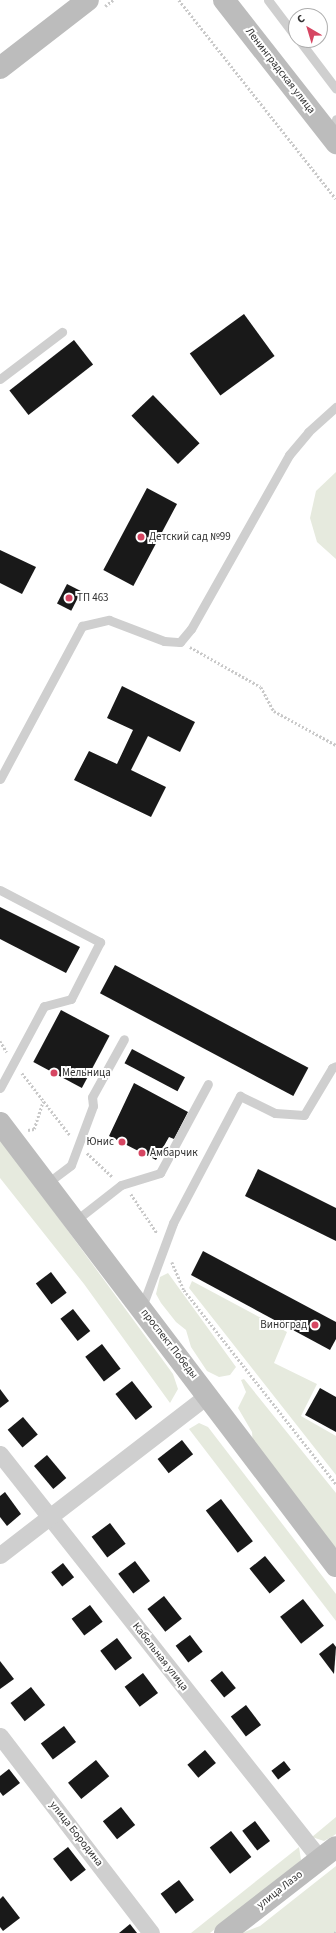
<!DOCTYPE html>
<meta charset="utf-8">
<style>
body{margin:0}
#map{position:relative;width:336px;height:1933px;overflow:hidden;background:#fff;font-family:"Source Sans 3",sans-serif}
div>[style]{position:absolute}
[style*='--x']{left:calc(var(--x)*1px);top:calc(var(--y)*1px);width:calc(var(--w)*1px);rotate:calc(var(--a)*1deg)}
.green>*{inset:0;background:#e6eade}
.building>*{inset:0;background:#191919;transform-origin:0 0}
.path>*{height:2.5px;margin-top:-1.25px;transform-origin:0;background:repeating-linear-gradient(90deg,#c9c9c9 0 2px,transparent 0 4px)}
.lane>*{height:9px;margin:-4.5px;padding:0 4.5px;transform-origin:4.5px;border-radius:4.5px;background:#cfcfcf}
.street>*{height:17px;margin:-8.5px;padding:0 8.5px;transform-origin:8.5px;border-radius:8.5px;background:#cfcfcf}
.secondary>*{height:22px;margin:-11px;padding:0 11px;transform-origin:11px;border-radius:11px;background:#bcbcbc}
.dots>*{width:11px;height:11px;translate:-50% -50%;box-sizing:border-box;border:2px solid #fff;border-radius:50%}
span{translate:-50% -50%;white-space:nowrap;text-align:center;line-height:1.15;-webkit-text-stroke:4px #fff;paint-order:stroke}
.street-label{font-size:11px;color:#323232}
.poi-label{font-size:11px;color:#323232}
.left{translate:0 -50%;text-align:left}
.right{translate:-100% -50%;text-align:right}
.north{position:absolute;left:288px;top:8px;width:40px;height:40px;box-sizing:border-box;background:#fff;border:1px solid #adadad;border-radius:50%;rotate:322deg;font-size:11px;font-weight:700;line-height:16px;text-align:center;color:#323232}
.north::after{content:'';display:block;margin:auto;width:14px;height:18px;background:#d64662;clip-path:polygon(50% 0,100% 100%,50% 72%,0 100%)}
</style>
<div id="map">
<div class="green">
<i style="clip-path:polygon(336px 472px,336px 559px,317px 542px,310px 518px,316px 491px)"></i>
<i style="clip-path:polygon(0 1138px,173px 1374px,178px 1389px,170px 1403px,84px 1284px,0 1178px)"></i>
<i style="clip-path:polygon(168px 1273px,236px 1367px,230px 1375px,219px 1377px,207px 1371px,191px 1347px,186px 1330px,176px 1322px,161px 1303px,156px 1294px,160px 1277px)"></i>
<i style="clip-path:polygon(192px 1281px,287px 1332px,274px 1363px,317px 1384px,301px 1416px,336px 1436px,336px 1475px,189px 1288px)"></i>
<i style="clip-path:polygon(244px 1379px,336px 1493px,336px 1547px,329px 1547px,253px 1445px,252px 1432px,238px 1408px,246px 1392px,241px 1380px)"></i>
<i style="clip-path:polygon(199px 1423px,208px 1427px,336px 1594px,336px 1621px,189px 1429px)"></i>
<i style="clip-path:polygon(336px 1817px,336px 1834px,333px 1836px,324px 1841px,312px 1837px)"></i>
<i style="clip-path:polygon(299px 1847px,301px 1860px,297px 1864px,210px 1933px,191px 1933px)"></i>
<i style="clip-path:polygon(336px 1866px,336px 1933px,242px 1933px,260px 1926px)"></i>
</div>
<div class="building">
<i style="left:244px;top:314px;width:52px;height:67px;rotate:54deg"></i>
<i style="left:74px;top:340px;width:31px;height:82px;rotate:52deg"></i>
<i style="left:153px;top:395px;width:67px;height:30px;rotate:46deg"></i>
<i style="left:147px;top:488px;width:34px;height:93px;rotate:28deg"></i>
<i style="clip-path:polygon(0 550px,36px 567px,22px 594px,0 583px)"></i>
<i style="left:67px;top:584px;width:16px;height:22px;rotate:27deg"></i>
<i style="clip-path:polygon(122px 686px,195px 722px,180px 752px,148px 736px,131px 770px,166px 787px,151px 817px,74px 780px,89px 751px,117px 764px,133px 730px,107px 718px)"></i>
<i style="clip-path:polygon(0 907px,80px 947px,66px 973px,0 939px)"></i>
<i style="left:115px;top:965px;width:219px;height:32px;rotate:28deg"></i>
<i style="left:61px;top:1010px;width:55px;height:59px;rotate:28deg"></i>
<i style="left:132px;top:1049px;width:60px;height:16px;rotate:28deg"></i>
<i style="clip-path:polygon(134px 1083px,188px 1112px,174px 1139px,169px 1137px,156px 1160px,109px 1136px)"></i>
<i style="clip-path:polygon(258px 1169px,336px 1208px,336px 1241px,245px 1196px)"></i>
<i style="clip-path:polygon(203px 1251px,336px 1322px,336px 1339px,330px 1350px,191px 1275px)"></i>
<i style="left:51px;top:1272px;width:26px;height:19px;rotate:53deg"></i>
<i style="left:73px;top:1309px;width:28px;height:16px;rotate:52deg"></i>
<i style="left:102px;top:1344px;width:31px;height:21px;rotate:53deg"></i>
<i style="left:132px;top:1381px;width:33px;height:21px;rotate:52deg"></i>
<i style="clip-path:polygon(320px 1388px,336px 1397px,336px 1432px,305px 1415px)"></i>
<i style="clip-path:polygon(0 1389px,9px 1401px,0 1408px)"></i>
<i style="left:23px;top:1417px;width:23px;height:20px;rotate:50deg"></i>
<i style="left:182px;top:1440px;width:18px;height:31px;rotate:52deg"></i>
<i style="left:47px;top:1455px;width:30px;height:17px;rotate:50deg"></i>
<i style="clip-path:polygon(5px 1492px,21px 1514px,7px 1526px,0 1517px,0 1496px)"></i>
<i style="left:221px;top:1499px;width:53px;height:19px;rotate:53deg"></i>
<i style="left:110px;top:1523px;width:26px;height:23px;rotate:53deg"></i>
<i style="left:265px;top:1556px;width:32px;height:20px;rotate:51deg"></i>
<i style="left:135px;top:1561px;width:25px;height:21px;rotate:53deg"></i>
<i style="left:63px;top:1563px;width:18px;height:15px;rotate:52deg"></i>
<i style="left:164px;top:1596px;width:29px;height:21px;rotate:52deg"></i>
<i style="left:303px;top:1599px;width:34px;height:29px;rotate:52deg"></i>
<i style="left:90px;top:1605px;width:21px;height:23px;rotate:53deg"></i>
<i style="left:190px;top:1635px;width:21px;height:18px;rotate:53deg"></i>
<i style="left:117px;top:1638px;width:25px;height:21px;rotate:53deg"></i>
<i style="clip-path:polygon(333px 1643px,336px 1647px,334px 1674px,319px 1654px)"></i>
<i style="clip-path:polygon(0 1661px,14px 1679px,0 1689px)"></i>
<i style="left:222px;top:1671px;width:22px;height:15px;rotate:51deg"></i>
<i style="left:143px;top:1673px;width:25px;height:23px;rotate:53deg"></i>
<i style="left:31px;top:1687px;width:23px;height:26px;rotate:52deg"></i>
<i style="left:246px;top:1705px;width:25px;height:19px;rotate:53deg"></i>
<i style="left:64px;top:1726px;width:20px;height:29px;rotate:53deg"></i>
<i style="left:205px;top:1750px;width:17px;height:23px;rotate:50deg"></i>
<i style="left:96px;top:1760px;width:21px;height:36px;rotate:51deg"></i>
<i style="left:284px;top:1761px;width:11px;height:16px;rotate:52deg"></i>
<i style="clip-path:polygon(9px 1769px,20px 1783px,3px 1796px,0 1792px,0 1776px)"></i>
<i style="left:121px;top:1807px;width:23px;height:23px;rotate:52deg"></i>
<i style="left:255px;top:1821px;width:25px;height:16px;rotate:53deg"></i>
<i style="left:231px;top:1831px;width:33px;height:27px;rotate:52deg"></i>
<i style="left:68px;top:1847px;width:29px;height:19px;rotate:52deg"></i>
<i style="left:179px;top:1880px;width:25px;height:23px;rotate:53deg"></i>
<i style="clip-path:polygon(3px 1896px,20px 1918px,3px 1931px,0 1927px,0 1899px)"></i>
<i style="clip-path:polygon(130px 1924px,137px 1933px,119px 1933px)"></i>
</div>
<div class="path">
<i style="--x:179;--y:0;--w:253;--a:51.7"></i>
<i style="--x:105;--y:6;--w:10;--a:-37"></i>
<i style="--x:190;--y:647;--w:81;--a:29.4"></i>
<i style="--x:261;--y:687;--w:27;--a:62"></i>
<i style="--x:274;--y:711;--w:71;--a:28.7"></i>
<i style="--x:0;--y:1041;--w:13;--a:58"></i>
<i style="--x:22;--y:1073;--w:78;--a:52.3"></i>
<i style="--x:28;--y:1130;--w:6;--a:-9"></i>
<i style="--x:34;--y:1129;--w:29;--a:-72"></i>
<i style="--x:87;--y:1153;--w:35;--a:43"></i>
<i style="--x:131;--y:1194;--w:47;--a:56.3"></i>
<i style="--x:172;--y:1262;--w:30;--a:67"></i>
<i style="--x:184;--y:1290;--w:246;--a:51.9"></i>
<i style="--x:334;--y:1933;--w:2;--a:-27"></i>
</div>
<div class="lane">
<i style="--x:268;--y:0;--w:46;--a:52.9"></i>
<i style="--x:299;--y:40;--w:61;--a:52.9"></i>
<i style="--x:334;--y:136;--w:17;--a:-83"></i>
<i style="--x:0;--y:379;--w:78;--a:-37.2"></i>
<i style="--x:0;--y:779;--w:174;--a:-61.8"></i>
<i style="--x:82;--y:626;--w:28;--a:-13"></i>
<i style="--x:109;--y:620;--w:59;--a:20.9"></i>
<i style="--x:164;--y:641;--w:16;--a:4"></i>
<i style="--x:180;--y:642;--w:17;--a:-50"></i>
<i style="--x:191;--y:629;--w:200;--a:-60.6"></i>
<i style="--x:289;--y:455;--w:30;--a:-50"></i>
<i style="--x:308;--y:432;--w:38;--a:-42"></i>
<i style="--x:0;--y:890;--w:113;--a:27.5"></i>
<i style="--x:100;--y:942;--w:64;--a:117"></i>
<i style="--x:71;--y:999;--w:28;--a:165"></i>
<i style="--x:44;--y:1006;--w:93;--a:118.2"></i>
<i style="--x:46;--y:1184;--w:31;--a:-37"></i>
<i style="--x:71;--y:1165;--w:63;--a:-69.6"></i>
<i style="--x:93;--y:1106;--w:9;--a:-96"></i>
<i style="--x:92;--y:1097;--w:66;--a:-61.1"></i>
<i style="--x:75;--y:1221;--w:58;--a:-38"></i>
<i style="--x:121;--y:1185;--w:41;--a:-17.1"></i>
<i style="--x:160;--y:1173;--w:101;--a:-61.7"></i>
<i style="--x:142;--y:1307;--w:90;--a:-69.7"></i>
<i style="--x:173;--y:1223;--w:144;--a:-62.2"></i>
<i style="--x:240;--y:1096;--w:39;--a:26"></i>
<i style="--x:275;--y:1113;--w:29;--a:4"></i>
<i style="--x:304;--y:1115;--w:55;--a:-59.2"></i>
<i style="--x:332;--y:1068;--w:4;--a:-27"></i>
</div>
<div class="street">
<i style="--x:0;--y:1454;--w:516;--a:51.69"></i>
<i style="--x:0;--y:1555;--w:262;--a:-37.6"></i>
<i style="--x:0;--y:1736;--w:248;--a:52.5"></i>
</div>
<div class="secondary">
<i style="--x:224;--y:0;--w:182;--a:51.9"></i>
<i style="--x:0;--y:68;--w:111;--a:-37.7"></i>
<i style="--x:0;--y:1123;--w:556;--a:52.82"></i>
<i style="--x:225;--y:1933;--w:140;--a:-37.8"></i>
</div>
<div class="dots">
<i style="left:141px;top:537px;background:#d64662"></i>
<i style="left:69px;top:598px;background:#d64662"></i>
<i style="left:54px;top:1073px;background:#d64662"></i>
<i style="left:122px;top:1142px;background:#d64662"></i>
<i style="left:142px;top:1153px;background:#d64662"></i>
<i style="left:315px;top:1325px;background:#d64662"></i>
</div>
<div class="street-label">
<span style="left:280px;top:71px;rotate:52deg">Ленинградская улица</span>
<span style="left:169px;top:1344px;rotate:52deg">проспект Победы</span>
<span style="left:160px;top:1657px;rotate:52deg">Кабельная улица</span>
<span style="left:76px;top:1834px;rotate:52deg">улица Бородина</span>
<span style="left:280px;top:1890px;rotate:-38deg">улица Лазо</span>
</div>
<div class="poi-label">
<span class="left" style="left:149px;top:537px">Детский сад №99</span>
<span class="left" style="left:77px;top:598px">ТП 463</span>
<span class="left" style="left:62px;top:1073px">Мельница</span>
<span class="right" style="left:114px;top:1142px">Юнис</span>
<span class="left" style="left:150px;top:1153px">Амбарчик</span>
<span class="right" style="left:307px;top:1325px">Виноград</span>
</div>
<div class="north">С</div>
</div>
